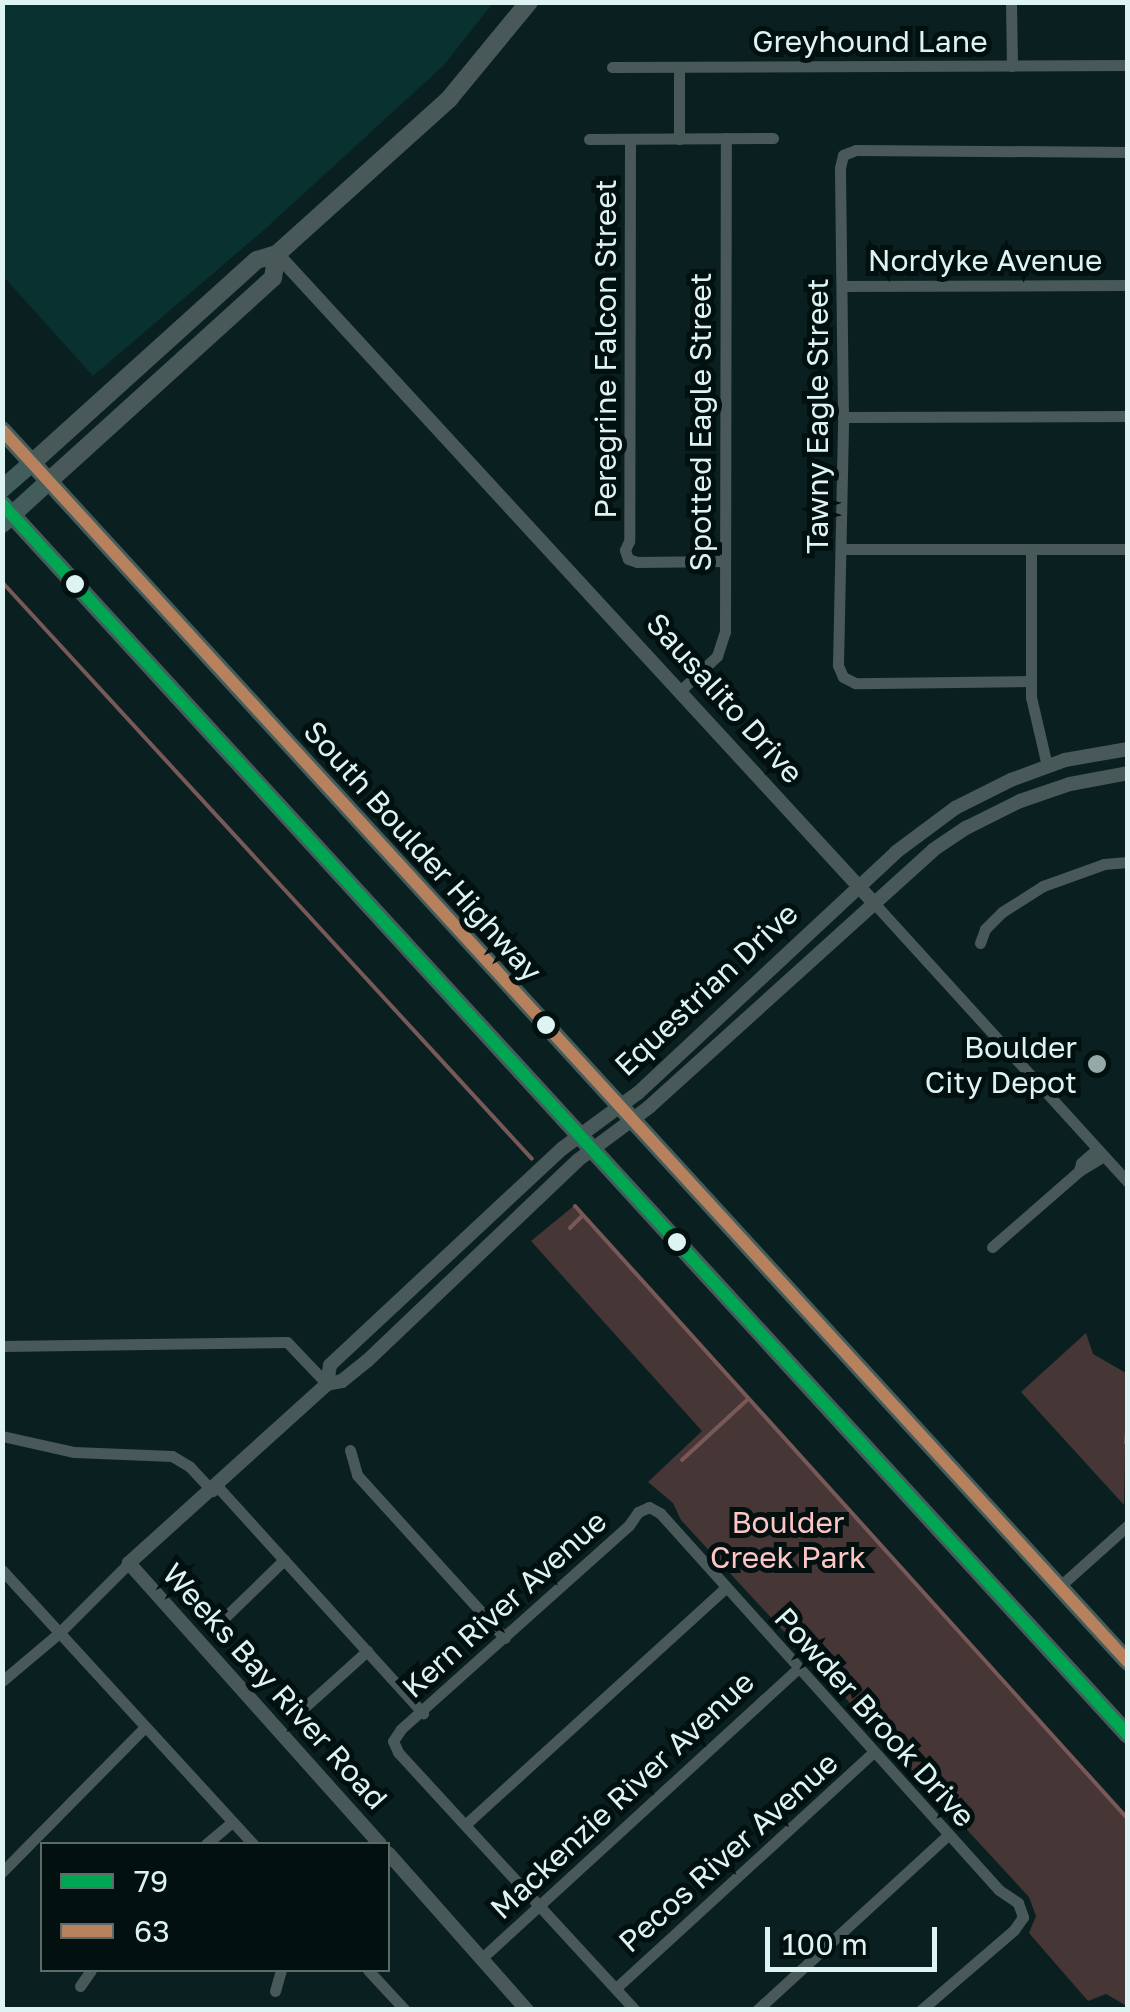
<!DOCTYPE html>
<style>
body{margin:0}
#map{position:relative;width:1130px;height:2012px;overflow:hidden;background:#0a2020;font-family:"Golos Text",sans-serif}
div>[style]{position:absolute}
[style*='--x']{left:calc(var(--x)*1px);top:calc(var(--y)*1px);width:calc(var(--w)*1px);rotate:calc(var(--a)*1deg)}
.built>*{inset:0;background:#093130}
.green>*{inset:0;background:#473636}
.stream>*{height:4px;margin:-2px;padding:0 2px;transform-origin:2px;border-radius:2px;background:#795858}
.minor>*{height:11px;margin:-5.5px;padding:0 5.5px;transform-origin:5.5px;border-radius:5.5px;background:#495959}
.tertiary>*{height:14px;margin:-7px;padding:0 7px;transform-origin:7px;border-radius:7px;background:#495959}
.secondary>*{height:18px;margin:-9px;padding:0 9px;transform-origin:9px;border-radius:9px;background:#495959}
.primary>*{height:18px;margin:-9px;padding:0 9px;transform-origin:9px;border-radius:9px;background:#435c5c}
.bus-1>*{height:12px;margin:-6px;padding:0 6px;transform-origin:6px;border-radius:6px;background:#00a651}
.bus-2>*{height:12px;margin:-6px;padding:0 6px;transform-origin:6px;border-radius:6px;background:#b6815c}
.dots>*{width:28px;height:28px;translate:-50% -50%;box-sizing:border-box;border:5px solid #02100f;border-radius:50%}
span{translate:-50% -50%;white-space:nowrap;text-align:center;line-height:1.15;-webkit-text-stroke:10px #02100f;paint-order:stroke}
.street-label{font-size:30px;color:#def4f3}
.poi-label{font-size:30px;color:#def4f3}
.right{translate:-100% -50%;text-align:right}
.park-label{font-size:30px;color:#fdc5c6}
.frame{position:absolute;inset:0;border:5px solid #def4f3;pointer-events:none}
.legend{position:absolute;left:40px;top:1842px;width:350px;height:130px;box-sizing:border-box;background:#02100f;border:2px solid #5a6b6a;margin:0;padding:12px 18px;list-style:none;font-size:30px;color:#def4f3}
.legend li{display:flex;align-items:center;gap:20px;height:50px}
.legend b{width:50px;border:2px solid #5a6b6a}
.scale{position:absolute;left:765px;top:1927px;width:172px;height:45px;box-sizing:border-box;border:5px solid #def4f3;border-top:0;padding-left:12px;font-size:30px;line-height:35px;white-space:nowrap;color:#def4f3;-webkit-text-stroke:8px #02100f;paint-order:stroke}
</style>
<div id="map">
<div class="built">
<i style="clip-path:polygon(2px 3px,3px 2px,493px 3px,443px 66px,265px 229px,93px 376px,3px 276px)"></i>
</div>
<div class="green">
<i style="clip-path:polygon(575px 1205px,1127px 1818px,1127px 2006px,1106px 1994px,1088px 2001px,1029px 1933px,1036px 1916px,1029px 1897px,681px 1520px,673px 1503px,648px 1482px,702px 1431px,531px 1241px)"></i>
<i style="clip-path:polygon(1086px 1333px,1093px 1354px,1126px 1373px,1127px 1353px,1124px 1505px,1021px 1392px)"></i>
</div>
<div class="stream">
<i style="--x:2;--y:582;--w:783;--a:47.43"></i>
<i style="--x:575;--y:1206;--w:826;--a:47.95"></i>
<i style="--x:570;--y:1228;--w:18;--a:-45"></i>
<i style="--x:1126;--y:1443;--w:22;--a:-85"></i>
<i style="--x:682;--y:1460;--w:90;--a:-42.7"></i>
</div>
<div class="minor">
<i style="--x:1011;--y:2;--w:64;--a:89.1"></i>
<i style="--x:612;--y:67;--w:516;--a:-0.22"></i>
<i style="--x:589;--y:139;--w:184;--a:-0.3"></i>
<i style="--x:630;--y:139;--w:402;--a:90.1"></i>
<i style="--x:629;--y:541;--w:10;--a:114"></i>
<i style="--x:625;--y:550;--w:9;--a:72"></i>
<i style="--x:628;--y:559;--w:9;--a:18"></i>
<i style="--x:637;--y:562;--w:88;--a:-0.7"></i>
<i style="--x:679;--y:139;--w:72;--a:-90"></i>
<i style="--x:842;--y:286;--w:286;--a:-0.2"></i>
<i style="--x:843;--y:417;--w:285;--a:-0.2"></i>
<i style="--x:842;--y:549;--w:286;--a:0"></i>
<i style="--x:1031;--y:549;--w:148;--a:90"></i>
<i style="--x:1031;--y:697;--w:71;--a:76.9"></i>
<i style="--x:1031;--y:681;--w:176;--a:179.3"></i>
<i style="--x:855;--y:683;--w:13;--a:-153"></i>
<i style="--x:843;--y:677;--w:13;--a:-113"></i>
<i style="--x:838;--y:665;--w:248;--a:-88.8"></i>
<i style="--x:843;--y:417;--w:249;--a:-90.7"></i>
<i style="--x:840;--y:168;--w:13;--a:-77"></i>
<i style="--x:843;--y:155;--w:14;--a:-21"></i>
<i style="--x:856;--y:150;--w:272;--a:0.4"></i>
<i style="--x:681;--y:690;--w:50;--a:-43.4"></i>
<i style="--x:717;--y:656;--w:25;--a:-72"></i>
<i style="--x:725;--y:632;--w:494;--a:-89.9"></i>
<i style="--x:873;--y:902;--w:379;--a:47.7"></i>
<i style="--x:980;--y:943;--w:15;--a:-70"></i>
<i style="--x:985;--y:929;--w:24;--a:-45"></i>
<i style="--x:1002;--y:912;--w:49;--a:-32.4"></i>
<i style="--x:1043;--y:886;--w:65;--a:-19.8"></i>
<i style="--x:1104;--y:864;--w:24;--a:-5"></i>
<i style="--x:1079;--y:1171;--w:29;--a:-31"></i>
<i style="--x:992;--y:1247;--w:116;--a:-41.1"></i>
<i style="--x:1079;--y:1171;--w:8;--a:-76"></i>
<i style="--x:1081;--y:1163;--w:21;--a:-41"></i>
<i style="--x:2;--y:1346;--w:285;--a:-0.8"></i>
<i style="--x:287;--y:1342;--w:58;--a:46.4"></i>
<i style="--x:2;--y:1436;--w:74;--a:12.5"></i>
<i style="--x:74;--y:1452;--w:98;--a:2.3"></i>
<i style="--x:172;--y:1456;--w:21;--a:31"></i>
<i style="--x:190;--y:1467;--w:33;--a:47"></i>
<i style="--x:350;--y:1450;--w:26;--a:74"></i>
<i style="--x:357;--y:1475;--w:220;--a:47.8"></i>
<i style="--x:217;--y:1486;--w:307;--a:47.8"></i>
<i style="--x:2;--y:1570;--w:372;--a:47.5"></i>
<i style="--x:1059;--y:1587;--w:93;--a:-41.9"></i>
<i style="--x:221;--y:1621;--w:88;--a:-44.1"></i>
<i style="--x:2;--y:1681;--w:75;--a:-40.1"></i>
<i style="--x:59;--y:1633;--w:99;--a:-45"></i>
<i style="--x:307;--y:1705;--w:81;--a:-42"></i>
<i style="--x:466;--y:1824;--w:349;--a:-42.3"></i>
<i style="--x:206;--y:1844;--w:34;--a:-40"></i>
<i style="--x:2;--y:1872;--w:204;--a:-45.4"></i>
<i style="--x:482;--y:1958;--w:427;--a:-42.5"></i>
<i style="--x:368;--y:1970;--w:54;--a:47.2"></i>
<i style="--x:80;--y:1986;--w:19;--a:-55"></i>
<i style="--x:616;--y:1988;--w:350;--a:-42.5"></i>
<i style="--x:275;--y:1991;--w:22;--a:-74"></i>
<i style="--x:635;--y:2010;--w:350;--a:-132.6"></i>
<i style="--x:398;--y:1752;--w:12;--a:-114"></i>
<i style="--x:393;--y:1741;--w:14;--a:-56"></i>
<i style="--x:401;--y:1729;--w:306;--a:-41.8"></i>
<i style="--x:629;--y:1525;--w:16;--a:-55"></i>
<i style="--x:638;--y:1512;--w:12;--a:-24"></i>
<i style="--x:649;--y:1507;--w:13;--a:29"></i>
<i style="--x:660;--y:1513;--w:507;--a:48.04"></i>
<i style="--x:999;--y:1890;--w:23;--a:34"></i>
<i style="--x:1018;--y:1903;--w:15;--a:70"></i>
<i style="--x:1023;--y:1917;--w:16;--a:125"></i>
<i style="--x:1014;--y:1930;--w:123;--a:139.3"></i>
<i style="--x:757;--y:2010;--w:259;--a:-42.5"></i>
</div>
<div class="tertiary">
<i style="--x:277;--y:254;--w:880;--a:47.39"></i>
<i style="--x:327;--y:1384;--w:19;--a:-81"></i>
<i style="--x:330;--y:1365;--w:318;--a:-43"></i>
<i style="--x:563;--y:1148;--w:93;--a:-36.3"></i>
<i style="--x:638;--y:1093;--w:353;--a:-43"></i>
<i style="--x:896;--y:852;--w:74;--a:-36.7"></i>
<i style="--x:955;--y:808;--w:63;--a:-26.6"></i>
<i style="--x:1011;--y:780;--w:58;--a:-20.3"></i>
<i style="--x:1065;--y:760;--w:64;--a:-9.9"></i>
<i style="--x:380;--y:1844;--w:377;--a:-131.8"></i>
<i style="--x:129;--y:1563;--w:267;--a:-42.1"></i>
<i style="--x:327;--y:1384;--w:15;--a:-11"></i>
<i style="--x:342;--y:1381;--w:32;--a:-39"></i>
<i style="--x:367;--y:1361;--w:291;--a:-43.6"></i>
<i style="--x:578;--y:1160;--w:89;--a:-36.7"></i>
<i style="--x:649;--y:1107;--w:383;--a:-42.1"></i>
<i style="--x:933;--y:850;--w:40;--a:-34"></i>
<i style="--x:966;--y:828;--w:60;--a:-26.6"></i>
<i style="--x:1020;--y:801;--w:53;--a:-18.8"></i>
<i style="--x:1070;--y:784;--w:59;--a:-10.7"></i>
<i style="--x:388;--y:1853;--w:210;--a:48.5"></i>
</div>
<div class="secondary">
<i style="--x:32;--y:463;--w:303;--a:-42.1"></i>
<i style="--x:257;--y:260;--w:21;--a:-17"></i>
<i style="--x:277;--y:254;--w:232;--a:-42"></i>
<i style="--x:449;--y:99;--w:126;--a:-50.5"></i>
<i style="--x:49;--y:481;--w:302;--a:-42.2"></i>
<i style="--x:273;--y:278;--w:24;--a:-81"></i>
</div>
<div class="primary">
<i style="--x:2;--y:430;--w:1669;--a:47.57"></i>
<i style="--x:2;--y:489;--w:40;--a:-41"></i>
<i style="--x:2;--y:504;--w:1668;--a:47.55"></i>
<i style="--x:2;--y:524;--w:64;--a:-42.5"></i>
</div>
<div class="bus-1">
<i style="--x:2;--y:504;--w:1668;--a:47.55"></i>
</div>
<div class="bus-2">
<i style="--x:2;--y:430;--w:1669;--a:47.57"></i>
</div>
<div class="dots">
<i style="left:75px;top:584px;background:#def4f3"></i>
<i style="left:546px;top:1025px;background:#def4f3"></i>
<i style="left:1097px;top:1064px;background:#94aaa9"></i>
<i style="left:677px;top:1242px;background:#def4f3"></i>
</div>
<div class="street-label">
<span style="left:870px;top:41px">Greyhound Lane</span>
<span style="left:985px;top:260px">Nordyke Avenue</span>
<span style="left:605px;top:349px;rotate:-90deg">Peregrine Falcon Street</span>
<span style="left:817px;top:416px;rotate:-90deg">Tawny Eagle Street</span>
<span style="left:700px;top:422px;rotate:-90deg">Spotted Eagle Street</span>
<span style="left:725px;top:698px;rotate:48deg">Sausalito Drive</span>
<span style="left:423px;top:851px;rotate:48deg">South Boulder Highway</span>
<span style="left:706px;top:989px;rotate:-43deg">Equestrian Drive</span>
<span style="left:504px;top:1604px;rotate:-42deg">Kern River Avenue</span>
<span style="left:275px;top:1686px;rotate:48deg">Weeks Bay River Road</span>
<span style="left:875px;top:1717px;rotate:48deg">Powder Brook Drive</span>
<span style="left:622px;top:1795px;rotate:-43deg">Mackenzie River Avenue</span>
<span style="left:728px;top:1852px;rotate:-42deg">Pecos River Avenue</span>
</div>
<div class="poi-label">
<span class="right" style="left:1077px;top:1064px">Boulder<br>City Depot</span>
</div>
<div class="park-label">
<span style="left:788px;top:1539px">Boulder<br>Creek Park</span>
</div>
<div class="frame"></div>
<ul class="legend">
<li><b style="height:12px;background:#00a651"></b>79</li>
<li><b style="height:12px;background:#b6815c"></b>63</li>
</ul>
<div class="scale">100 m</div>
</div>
